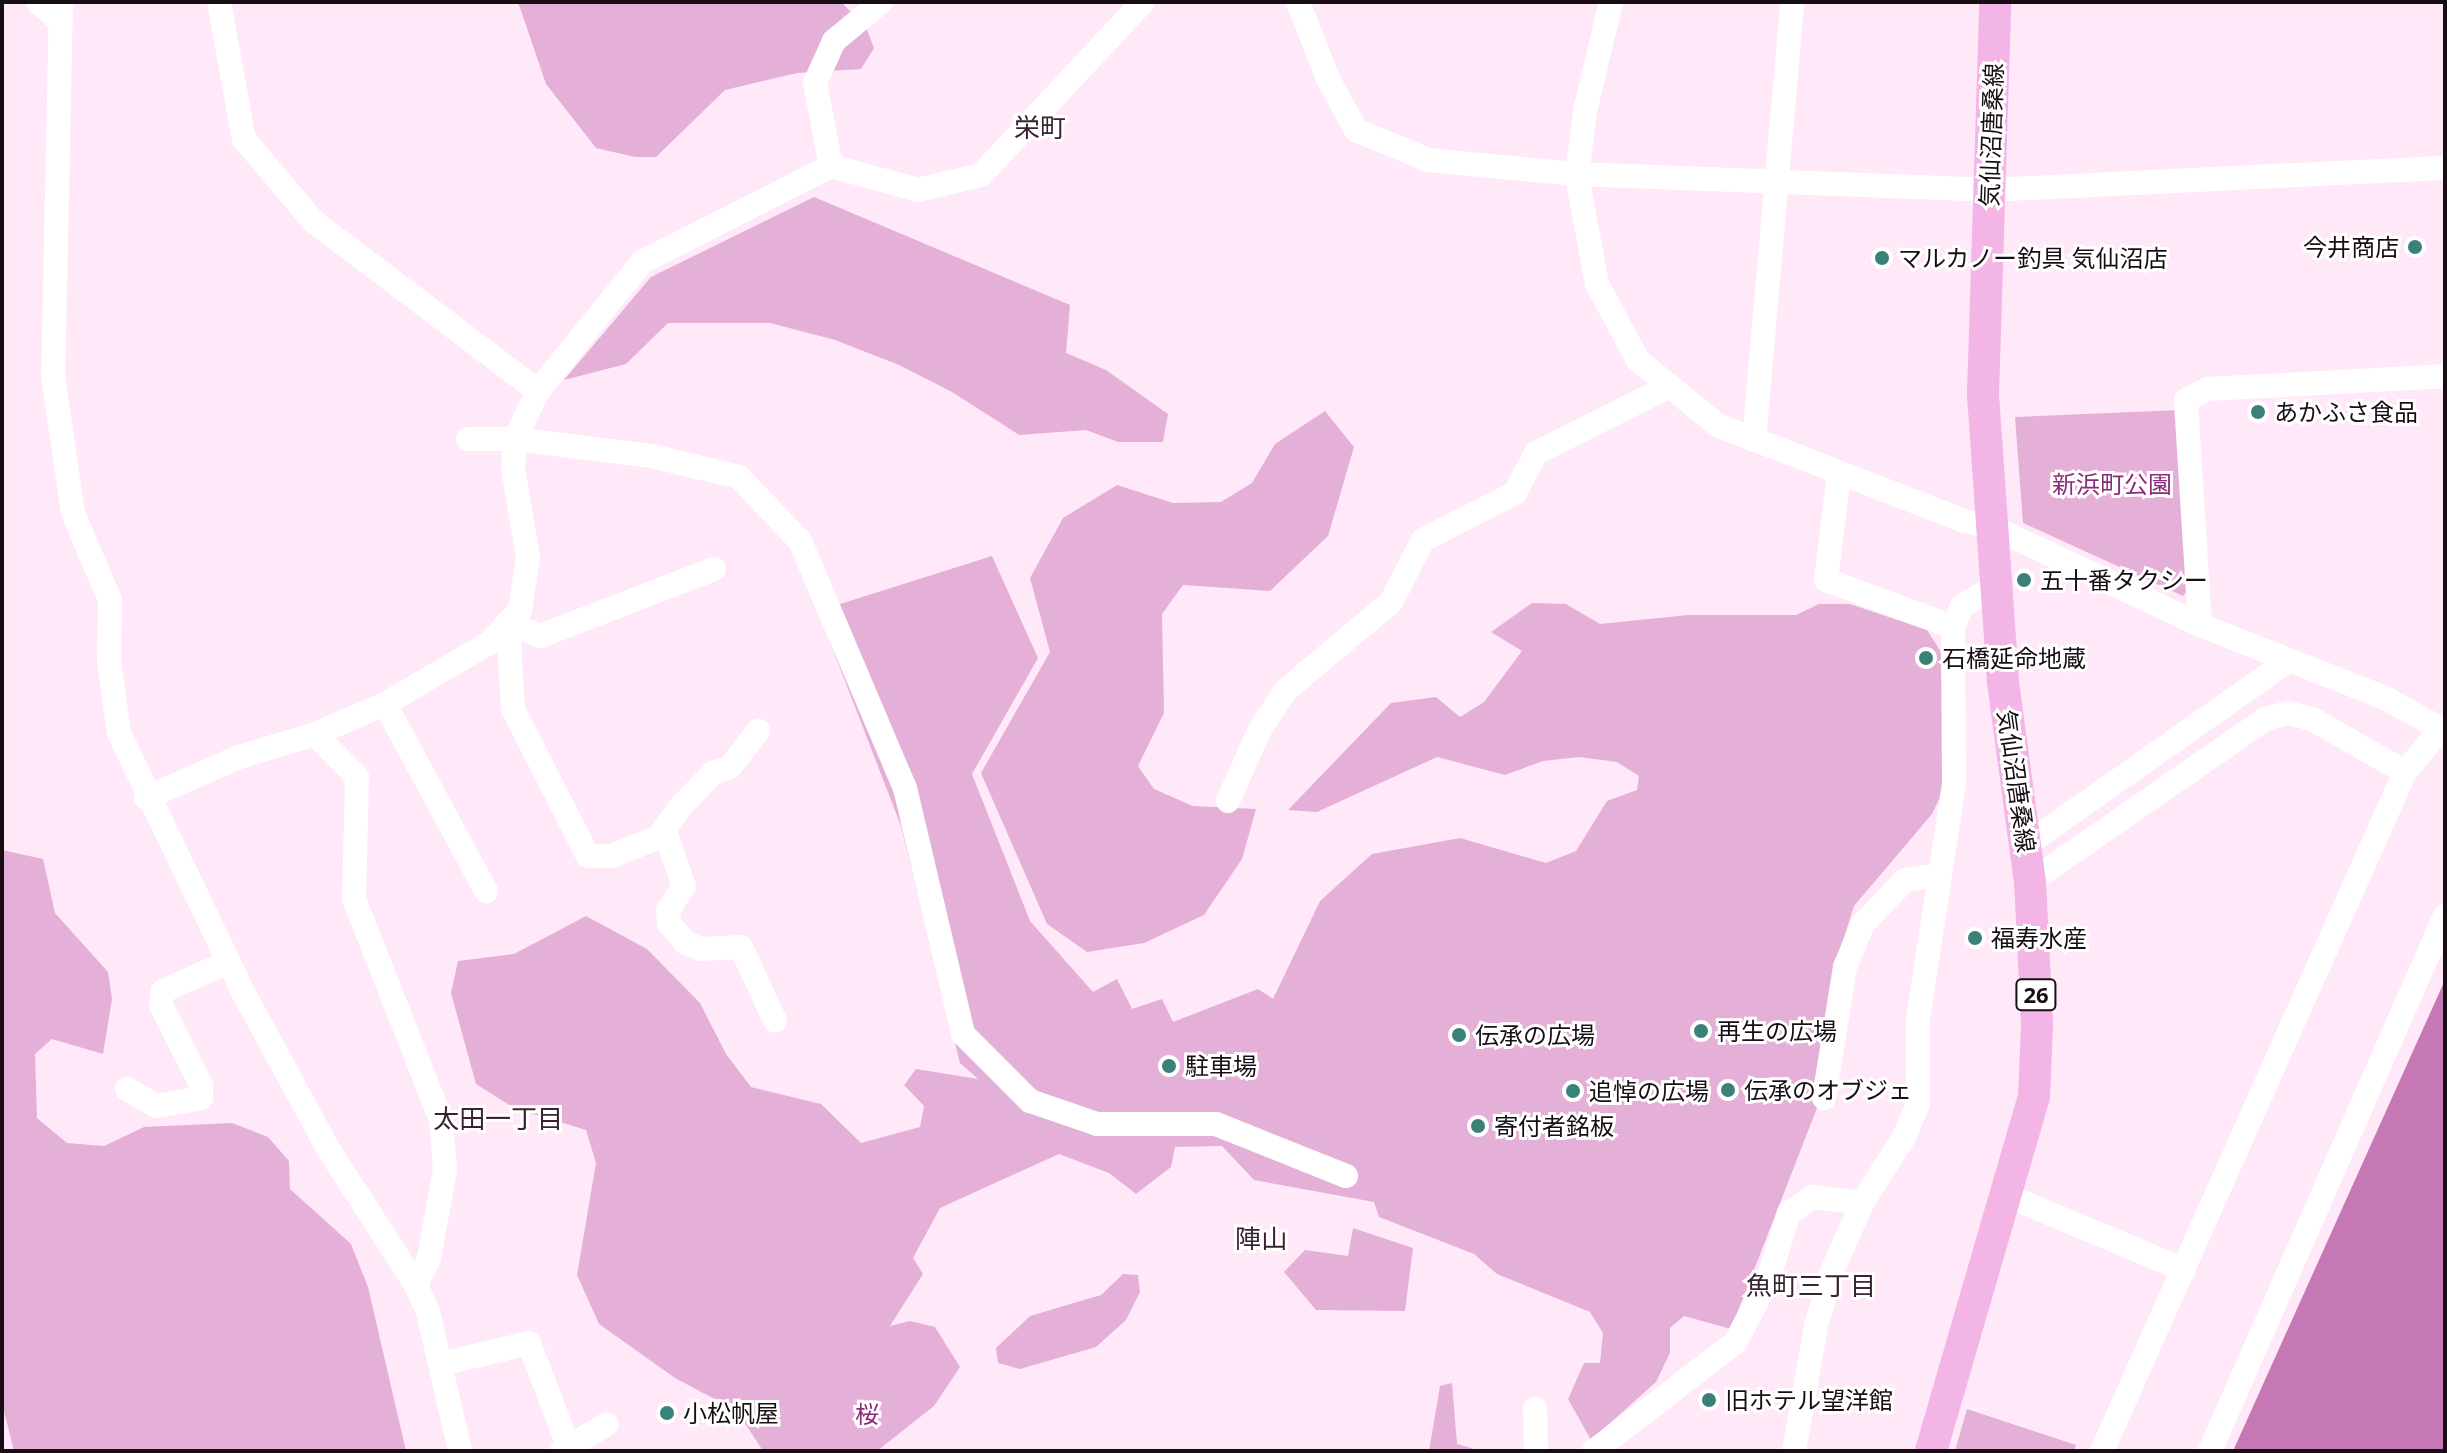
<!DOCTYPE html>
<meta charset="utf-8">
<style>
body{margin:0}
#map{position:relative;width:2447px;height:1453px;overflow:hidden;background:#ffe8f8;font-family:"Open Sans","Noto Sans JP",sans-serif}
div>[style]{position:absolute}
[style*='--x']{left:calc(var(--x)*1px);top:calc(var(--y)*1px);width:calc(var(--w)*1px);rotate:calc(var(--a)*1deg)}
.green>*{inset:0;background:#e5b0d7}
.water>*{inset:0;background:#c578b3}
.minor>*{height:24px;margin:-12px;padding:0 12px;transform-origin:12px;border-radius:12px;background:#fff}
.major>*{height:32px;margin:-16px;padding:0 16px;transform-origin:16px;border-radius:16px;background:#f3b5e5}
.dots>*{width:22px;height:22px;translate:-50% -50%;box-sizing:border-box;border:4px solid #fff;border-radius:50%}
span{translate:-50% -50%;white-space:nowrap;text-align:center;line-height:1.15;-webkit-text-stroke:6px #fff;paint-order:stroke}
.shield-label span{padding:2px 6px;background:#fff;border:2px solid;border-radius:6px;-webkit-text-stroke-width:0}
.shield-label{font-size:22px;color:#170e15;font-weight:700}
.street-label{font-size:24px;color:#170e15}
.poi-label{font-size:24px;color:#170e15}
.right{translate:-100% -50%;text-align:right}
.left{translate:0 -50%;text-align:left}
.park-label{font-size:24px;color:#882c77}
.neighbourhood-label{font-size:26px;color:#372332}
.frame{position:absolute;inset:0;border:4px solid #170e15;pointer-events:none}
</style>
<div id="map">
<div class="green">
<i style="clip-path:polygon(518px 2px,841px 2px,866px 27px,874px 48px,861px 69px,797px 73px,725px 90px,656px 157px,635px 157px,596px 148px,546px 84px)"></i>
<i style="clip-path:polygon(814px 197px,1070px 305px,1066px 353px,1106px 370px,1168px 414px,1163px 442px,1118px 442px,1086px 430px,1019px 435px,952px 392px,899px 365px,835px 340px,770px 323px,668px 323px,626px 364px,564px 380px,651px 277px)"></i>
<i style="clip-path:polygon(2180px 410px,2191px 585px,2183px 596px,2023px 523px,2015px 417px)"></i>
<i style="clip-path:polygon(1325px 411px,1354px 447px,1328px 536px,1270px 591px,1183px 585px,1162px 614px,1164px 713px,1138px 766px,1154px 789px,1193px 806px,1256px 809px,1242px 859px,1204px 915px,1144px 943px,1087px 952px,1047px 924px,981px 773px,1050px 652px,1030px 578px,1063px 518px,1117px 485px,1173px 503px,1221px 502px,1252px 483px,1275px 444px)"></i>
<i style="clip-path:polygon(992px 556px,1038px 658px,972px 774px,1030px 921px,1093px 992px,1117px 979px,1132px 1009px,1162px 999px,1173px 1022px,1258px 989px,1273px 999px,1320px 901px,1372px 854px,1460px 838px,1546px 863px,1576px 851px,1607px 801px,1637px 790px,1639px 776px,1617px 762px,1579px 757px,1543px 761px,1505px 775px,1437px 757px,1317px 812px,1288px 810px,1391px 703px,1436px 697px,1460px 717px,1484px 702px,1522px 651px,1491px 632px,1532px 603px,1566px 604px,1600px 624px,1688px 615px,1796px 615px,1819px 604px,1850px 604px,1927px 630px,1941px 652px,1945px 787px,1932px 814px,1854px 906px,1833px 971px,1817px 1108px,1731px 1329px,1684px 1316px,1670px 1328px,1670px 1353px,1656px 1382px,1591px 1440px,1568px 1399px,1584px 1363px,1600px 1363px,1603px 1333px,1590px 1312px,1497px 1274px,1474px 1254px,1379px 1217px,1374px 1202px,1254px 1180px,1222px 1146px,1175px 1147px,1171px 1167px,1136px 1194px,1109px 1173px,1059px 1154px,940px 1208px,913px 1258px,923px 1274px,890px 1326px,910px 1321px,935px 1327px,960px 1367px,934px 1406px,877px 1451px,763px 1451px,737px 1411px,675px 1378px,599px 1324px,577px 1275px,596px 1163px,586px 1130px,514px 1108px,476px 1084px,451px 993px,458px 961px,514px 954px,586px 916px,647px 949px,700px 1003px,726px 1054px,751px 1087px,821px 1104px,861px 1143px,920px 1127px,924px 1106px,904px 1085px,916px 1069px,978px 1079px,960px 1063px,901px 826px,818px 611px)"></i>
<i style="clip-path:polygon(2px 850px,43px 859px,55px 913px,108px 972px,112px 999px,103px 1054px,52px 1039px,35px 1054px,37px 1118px,67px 1143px,104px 1146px,144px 1127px,232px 1123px,268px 1137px,289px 1161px,290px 1189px,351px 1244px,368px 1287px,406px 1451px,14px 1451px,2px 1403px)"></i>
<i style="clip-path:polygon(1353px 1228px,1413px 1248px,1405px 1311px,1316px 1310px,1284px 1272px,1305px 1250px,1348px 1256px)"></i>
<i style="clip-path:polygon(1123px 1274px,1138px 1275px,1140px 1292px,1126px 1320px,1096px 1347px,1020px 1369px,998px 1363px,996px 1348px,1030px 1316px,1101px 1295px)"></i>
<i style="clip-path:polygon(1452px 1383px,1457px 1444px,1481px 1451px,1429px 1451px,1440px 1386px)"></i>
<i style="clip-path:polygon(1967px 1409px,2076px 1445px,2074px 1451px,1955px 1451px)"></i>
</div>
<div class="water">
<i style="clip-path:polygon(2445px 980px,2445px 1451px,2233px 1451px)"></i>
</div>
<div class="minor">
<i style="--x:38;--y:2;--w:30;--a:41"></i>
<i style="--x:61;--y:2;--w:374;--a:91.2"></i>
<i style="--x:53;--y:376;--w:138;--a:81.7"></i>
<i style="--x:73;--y:513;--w:95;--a:67"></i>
<i style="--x:110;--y:600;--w:61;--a:90.9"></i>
<i style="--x:109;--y:661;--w:73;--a:82.1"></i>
<i style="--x:119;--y:733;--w:287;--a:64.4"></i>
<i style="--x:243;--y:992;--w:176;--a:61.5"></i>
<i style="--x:327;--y:1147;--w:164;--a:57.2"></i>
<i style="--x:416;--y:1285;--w:30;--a:66"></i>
<i style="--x:428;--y:1312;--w:143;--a:77"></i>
<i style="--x:219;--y:2;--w:139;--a:79.7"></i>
<i style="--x:244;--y:139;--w:109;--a:49.9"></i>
<i style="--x:314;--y:222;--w:281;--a:37"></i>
<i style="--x:1298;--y:2;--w:83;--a:68.7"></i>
<i style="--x:1328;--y:79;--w:58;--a:61.2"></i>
<i style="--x:1356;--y:130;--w:78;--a:22.6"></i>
<i style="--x:1428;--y:160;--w:150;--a:5.4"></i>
<i style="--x:1577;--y:174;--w:412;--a:2.2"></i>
<i style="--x:1989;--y:190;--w:457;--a:-2.8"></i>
<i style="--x:1611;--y:2;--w:112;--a:103.4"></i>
<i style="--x:1585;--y:111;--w:65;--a:97"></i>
<i style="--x:1577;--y:176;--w:110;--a:79.5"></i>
<i style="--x:1597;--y:284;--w:86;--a:61.7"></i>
<i style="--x:1638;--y:360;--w:102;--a:39.4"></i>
<i style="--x:1717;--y:425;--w:265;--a:21.2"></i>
<i style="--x:1964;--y:521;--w:26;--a:11"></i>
<i style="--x:1990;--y:526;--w:232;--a:25.2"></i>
<i style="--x:2200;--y:625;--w:199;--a:21.5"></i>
<i style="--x:2385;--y:698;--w:68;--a:28.8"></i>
<i style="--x:831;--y:166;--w:85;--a:-100.9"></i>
<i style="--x:815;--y:83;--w:46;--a:-65.7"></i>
<i style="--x:834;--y:41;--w:61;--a:-39.7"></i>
<i style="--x:468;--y:439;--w:47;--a:0"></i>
<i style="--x:515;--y:439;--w:138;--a:7.1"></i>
<i style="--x:652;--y:456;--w:89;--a:13.6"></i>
<i style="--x:739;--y:477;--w:88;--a:46.4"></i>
<i style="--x:800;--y:541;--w:268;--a:67"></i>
<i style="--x:905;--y:788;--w:253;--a:76.7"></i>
<i style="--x:963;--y:1034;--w:95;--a:45"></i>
<i style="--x:1030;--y:1101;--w:71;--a:18.9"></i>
<i style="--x:1097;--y:1124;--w:119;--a:0"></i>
<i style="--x:1216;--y:1124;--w:140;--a:21.8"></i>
<i style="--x:1754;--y:440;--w:440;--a:-85"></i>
<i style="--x:1839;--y:473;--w:108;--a:96.9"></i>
<i style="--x:1826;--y:580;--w:135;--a:20.3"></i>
<i style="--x:714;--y:569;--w:186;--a:158.9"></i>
<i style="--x:540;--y:636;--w:35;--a:-158"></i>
<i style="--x:508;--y:623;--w:86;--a:86.7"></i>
<i style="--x:513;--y:709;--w:165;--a:63"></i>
<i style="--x:588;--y:856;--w:24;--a:0"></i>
<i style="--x:612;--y:856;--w:51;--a:-22"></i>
<i style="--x:659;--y:837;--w:35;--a:-55"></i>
<i style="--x:679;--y:808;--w:49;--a:-45.8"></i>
<i style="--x:713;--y:773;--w:18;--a:-19"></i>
<i style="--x:730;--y:767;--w:46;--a:-52.1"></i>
<i style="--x:2200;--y:625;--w:225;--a:-93.6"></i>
<i style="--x:2186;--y:400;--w:25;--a:-27"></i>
<i style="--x:2208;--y:389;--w:237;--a:-3.1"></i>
<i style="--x:385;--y:704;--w:213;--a:61.6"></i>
<i style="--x:315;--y:734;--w:60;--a:45.7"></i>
<i style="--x:357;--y:777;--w:122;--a:91.4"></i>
<i style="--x:354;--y:899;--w:238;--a:68.5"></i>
<i style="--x:441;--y:1120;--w:50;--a:85.4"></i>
<i style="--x:445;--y:1170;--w:89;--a:100.3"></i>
<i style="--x:429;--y:1258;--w:30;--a:116"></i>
<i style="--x:146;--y:798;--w:102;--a:-23.8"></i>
<i style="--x:239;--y:757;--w:79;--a:-16.8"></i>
<i style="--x:315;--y:734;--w:76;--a:-23.2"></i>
<i style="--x:385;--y:704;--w:121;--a:-30.4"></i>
<i style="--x:489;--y:643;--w:28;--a:-46"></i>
<i style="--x:508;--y:623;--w:18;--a:-47"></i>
<i style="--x:520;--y:610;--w:54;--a:-81.4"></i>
<i style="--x:528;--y:557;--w:90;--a:-99.6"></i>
<i style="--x:513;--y:468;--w:29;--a:-86"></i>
<i style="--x:515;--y:439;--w:53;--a:-64.4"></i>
<i style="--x:538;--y:391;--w:166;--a:-51.1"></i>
<i style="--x:642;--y:262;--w:212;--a:-26.9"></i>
<i style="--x:831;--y:166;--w:90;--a:15.4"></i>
<i style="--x:918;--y:190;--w:65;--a:-13.4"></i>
<i style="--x:981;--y:175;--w:237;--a:-46.9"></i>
<i style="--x:1228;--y:801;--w:77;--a:-66.1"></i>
<i style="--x:1259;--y:731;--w:49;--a:-56.6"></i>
<i style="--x:1286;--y:690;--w:137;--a:-40"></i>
<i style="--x:1391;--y:602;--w:70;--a:-62.7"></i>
<i style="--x:1423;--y:540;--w:103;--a:-27.1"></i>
<i style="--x:1515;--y:493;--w:45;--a:-62.3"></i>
<i style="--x:1536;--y:453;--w:150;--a:-26.6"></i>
<i style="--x:664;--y:829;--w:60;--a:70.7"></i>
<i style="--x:684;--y:886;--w:30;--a:123"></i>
<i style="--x:668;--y:911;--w:12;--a:85"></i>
<i style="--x:669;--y:923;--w:26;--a:50"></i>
<i style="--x:686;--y:943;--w:16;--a:22"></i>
<i style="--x:701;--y:949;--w:40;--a:-2.9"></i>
<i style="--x:741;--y:947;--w:81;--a:65.3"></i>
<i style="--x:2026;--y:845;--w:318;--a:-35.1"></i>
<i style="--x:2030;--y:882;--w:286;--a:-34.7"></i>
<i style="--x:2265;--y:719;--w:24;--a:-15"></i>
<i style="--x:2288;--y:713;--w:25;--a:14"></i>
<i style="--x:2312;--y:719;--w:107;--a:29.7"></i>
<i style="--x:127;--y:1089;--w:34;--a:30"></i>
<i style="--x:157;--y:1106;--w:45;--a:-10.3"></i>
<i style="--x:201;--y:1098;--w:13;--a:-90"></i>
<i style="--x:201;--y:1085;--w:89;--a:-116.6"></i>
<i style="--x:161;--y:1005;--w:14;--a:-82"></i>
<i style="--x:163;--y:991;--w:71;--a:-24"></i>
<i style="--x:1824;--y:1098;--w:133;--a:-80.9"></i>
<i style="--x:1845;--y:967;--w:47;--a:-67.3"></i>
<i style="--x:1863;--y:924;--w:61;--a:-46.3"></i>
<i style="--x:1905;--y:880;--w:35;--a:-8"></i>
<i style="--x:2006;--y:1195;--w:193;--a:22.8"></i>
<i style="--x:441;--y:1364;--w:90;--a:-13.4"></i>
<i style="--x:529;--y:1343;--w:116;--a:69.2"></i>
<i style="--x:1535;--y:1409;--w:42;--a:88.6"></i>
<i style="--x:562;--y:1451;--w:52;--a:-31"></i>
<i style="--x:1594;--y:1451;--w:178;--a:-37.5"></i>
<i style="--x:1735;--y:1343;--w:71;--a:-62.4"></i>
<i style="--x:1768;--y:1280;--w:70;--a:-72.6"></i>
<i style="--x:1789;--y:1213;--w:29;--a:-34"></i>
<i style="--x:1813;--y:1197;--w:49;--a:7"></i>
<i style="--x:1794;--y:1451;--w:127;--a:-80"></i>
<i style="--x:1816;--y:1326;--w:59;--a:-73.4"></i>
<i style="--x:1833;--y:1269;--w:72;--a:-66.3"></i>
<i style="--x:1862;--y:1203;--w:78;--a:-57.5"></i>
<i style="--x:1904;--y:1137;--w:36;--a:-67"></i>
<i style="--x:1918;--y:1104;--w:85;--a:-90"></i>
<i style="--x:1918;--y:1019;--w:237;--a:-81.3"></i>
<i style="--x:1954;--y:785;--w:158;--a:-90.4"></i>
<i style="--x:1953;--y:627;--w:23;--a:-67"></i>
<i style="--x:1962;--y:606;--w:38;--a:-30"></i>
<i style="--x:2102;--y:1451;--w:744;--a:-65.95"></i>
<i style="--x:2405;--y:772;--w:56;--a:-50.1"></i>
<i style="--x:2210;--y:1451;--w:584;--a:-66.29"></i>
</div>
<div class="major">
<i style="--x:1931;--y:1451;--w:369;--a:-73.8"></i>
<i style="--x:2034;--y:1097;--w:73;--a:-87.6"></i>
<i style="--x:2037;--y:1024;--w:142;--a:-92.8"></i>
<i style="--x:2030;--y:882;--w:203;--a:-97.7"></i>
<i style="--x:2003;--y:681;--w:289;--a:-94"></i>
<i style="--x:1983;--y:393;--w:391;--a:-88.2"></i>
</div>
<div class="dots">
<i style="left:2415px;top:247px;background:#3a8179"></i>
<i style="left:1882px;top:258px;background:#3a8179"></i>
<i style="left:2258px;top:412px;background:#3a8179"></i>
<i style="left:2024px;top:580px;background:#3a8179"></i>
<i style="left:1926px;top:658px;background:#3a8179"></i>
<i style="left:1975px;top:938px;background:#3a8179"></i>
<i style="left:1701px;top:1031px;background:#3a8179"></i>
<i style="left:1459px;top:1035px;background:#3a8179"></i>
<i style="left:1169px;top:1066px;background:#3a8179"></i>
<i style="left:1728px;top:1090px;background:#3a8179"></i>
<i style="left:1573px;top:1091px;background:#3a8179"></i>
<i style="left:1478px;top:1126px;background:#3a8179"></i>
<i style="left:1709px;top:1400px;background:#3a8179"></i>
<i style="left:667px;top:1413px;background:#3a8179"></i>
</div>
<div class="shield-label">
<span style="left:2036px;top:995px">26</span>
</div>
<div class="street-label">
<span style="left:1991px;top:135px;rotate:-88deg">気仙沼唐桑線</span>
<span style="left:2017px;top:781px;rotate:82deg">気仙沼唐桑線</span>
</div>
<div class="poi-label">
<span class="right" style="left:2399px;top:247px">今井商店</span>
<span class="left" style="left:1898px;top:258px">マルカノー釣具 気仙沼店</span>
<span class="left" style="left:2274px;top:412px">あかふさ食品</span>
<span class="left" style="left:2040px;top:580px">五十番タクシー</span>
<span class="left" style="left:1942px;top:658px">石橋延命地蔵</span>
<span class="left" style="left:1991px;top:938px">福寿水産</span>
<span class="left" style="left:1717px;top:1031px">再生の広場</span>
<span class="left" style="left:1475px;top:1035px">伝承の広場</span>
<span class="left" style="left:1185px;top:1066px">駐車場</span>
<span class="left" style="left:1744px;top:1090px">伝承のオブジェ</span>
<span class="left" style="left:1589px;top:1091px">追悼の広場</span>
<span class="left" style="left:1494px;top:1126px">寄付者銘板</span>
<span class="left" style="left:1725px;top:1400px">旧ホテル望洋館</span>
<span class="left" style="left:683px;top:1413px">小松帆屋</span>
</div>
<div class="park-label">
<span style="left:2112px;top:484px">新浜町公園</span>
<span style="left:867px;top:1414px">桜</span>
</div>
<div class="neighbourhood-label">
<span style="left:1040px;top:128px">栄町</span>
<span style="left:498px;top:1119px">太田一丁目</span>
<span style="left:1261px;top:1239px">陣山</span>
<span style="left:1811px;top:1286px">魚町三丁目</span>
</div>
<div class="frame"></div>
</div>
